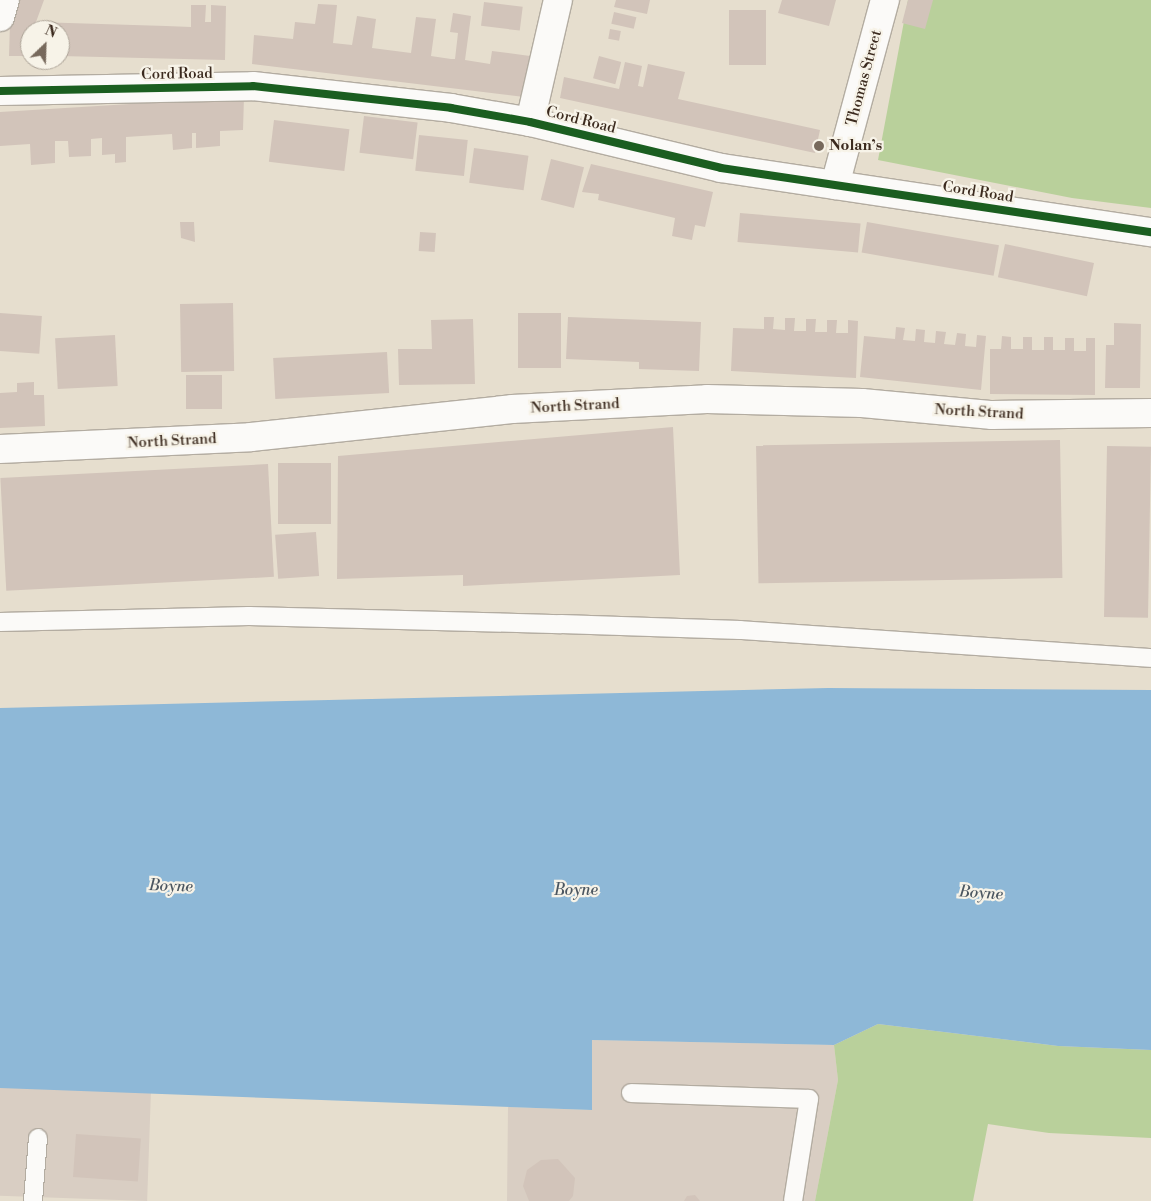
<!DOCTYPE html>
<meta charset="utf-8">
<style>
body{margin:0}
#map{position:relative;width:1151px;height:1201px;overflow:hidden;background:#e6dece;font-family:"Libre Bodoni",serif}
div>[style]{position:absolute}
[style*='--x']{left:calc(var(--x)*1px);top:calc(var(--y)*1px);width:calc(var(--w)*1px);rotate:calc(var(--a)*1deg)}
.industrial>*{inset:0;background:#d9cec3;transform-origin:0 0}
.green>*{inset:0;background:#b9d09b}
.water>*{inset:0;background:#8eb8d7}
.building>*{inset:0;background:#d2c4ba;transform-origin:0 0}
.roads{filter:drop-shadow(1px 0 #b3aca1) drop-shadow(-1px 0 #b3aca1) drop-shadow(0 1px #b3aca1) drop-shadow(0 -1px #b3aca1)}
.lane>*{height:18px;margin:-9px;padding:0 9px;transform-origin:9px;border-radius:9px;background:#fbfaf8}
.street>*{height:28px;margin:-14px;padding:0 14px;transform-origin:14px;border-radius:14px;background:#fbfaf8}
.secondary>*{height:28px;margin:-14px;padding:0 14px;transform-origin:14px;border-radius:14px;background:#fbfaf8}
.cycleway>*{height:8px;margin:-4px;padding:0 4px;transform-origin:4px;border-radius:4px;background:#1b5e20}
.dots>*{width:14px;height:14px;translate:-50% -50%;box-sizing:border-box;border:2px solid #f7f3e8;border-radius:50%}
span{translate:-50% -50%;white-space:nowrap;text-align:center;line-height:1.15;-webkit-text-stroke:4.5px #f7f3e8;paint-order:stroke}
.street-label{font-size:15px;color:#3b2a1e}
.poi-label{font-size:15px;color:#3b2a1e;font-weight:700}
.left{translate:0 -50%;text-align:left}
.water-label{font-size:16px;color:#4b5660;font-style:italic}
.north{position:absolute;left:20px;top:20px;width:50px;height:50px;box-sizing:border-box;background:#f7f3e8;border:1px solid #aca397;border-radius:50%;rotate:24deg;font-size:14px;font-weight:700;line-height:20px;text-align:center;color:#3b2a1e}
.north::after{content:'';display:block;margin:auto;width:18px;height:22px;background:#77695c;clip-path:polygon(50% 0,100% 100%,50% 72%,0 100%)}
</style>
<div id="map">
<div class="industrial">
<i style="clip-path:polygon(592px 1040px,834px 1045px,838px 1080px,815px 1201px,507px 1201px,508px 1107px,592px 1110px)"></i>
<i style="left:151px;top:1090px;width:111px;height:151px;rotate:92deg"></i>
</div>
<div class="green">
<i style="clip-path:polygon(908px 0,1151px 0,1151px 208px,1072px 198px,878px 160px)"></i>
<i style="clip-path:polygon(878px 1024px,1058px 1046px,1151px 1050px,1151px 1138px,1049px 1133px,988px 1124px,973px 1201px,815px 1201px,838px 1080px,834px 1045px)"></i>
</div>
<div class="water">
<i style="clip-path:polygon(828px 688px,1151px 690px,1151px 1050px,1058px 1046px,878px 1024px,834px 1045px,592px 1040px,592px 1110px,0 1088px,0 708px)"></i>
</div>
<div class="building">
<i style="clip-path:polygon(18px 0,44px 0,36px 22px,166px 26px,191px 27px,191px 5px,206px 5px,205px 22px,211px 22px,211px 5px,226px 6px,225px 60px,60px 56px,60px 30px,30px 30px,30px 56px,9px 56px,10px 22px)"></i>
<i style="clip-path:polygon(616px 0,650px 0,647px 14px,614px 7px)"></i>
<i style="clip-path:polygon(782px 0,836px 0,829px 26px,778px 13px)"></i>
<i style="clip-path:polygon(908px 0,933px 0,925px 29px,902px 23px)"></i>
<i style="left:484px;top:2px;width:39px;height:24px;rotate:7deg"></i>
<i style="clip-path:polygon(318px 4px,337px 5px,333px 43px,352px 45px,357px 16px,376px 19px,372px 48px,411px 53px,416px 17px,436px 19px,431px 56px,451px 59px,455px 59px,458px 33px,450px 32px,453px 13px,471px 16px,465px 60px,490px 64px,492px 51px,530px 56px,524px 97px,252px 64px,254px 35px,293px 39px,295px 22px,315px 24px)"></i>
<i style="left:729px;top:10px;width:37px;height:55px"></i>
<i style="left:614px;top:12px;width:23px;height:12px;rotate:13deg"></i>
<i style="left:610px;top:29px;width:11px;height:10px;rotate:10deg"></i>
<i style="left:599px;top:56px;width:23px;height:23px;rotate:15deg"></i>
<i style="clip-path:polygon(625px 62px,642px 66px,638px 86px,643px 87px,648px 64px,685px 72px,678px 99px,820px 130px,815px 153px,560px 98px,564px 77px,619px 89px)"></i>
<i style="clip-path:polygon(244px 97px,243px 130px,220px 131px,220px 146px,196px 148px,196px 133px,192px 133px,192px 148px,173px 150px,172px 134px,126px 137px,126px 162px,115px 163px,115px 154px,102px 155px,102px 138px,91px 139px,91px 156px,69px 157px,68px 141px,55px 141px,55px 163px,31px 165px,30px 144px,0 146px,0 112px)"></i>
<i style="left:364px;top:116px;width:54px;height:37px;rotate:7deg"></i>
<i style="left:274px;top:120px;width:76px;height:42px;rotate:7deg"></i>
<i style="left:419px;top:135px;width:49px;height:36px;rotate:6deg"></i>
<i style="left:474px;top:148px;width:55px;height:35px;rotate:8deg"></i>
<i style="left:551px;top:159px;width:34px;height:42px;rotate:14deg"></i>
<i style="clip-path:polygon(591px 164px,713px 192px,705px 227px,695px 225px,692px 240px,672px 236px,675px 218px,598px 200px,599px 194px,582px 192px)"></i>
<i style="left:740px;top:213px;width:121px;height:29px;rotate:5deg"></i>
<i style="clip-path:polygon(180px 222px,194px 222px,195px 242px,181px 238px)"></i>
<i style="left:867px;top:222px;width:134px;height:31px;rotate:10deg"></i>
<i style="left:420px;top:232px;width:16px;height:19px;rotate:4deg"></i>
<i style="left:1005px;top:244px;width:91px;height:34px;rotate:12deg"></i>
<i style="left:233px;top:303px;width:68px;height:53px;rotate:89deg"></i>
<i style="left:0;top:313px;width:42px;height:38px;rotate:4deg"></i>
<i style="left:561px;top:313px;width:55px;height:43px;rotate:90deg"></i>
<i style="clip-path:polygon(568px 317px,701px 322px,699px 371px,639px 369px,639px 362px,566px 359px)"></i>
<i style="clip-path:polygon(764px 317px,774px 317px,773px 329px,785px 330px,785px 318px,795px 318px,794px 331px,806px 331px,806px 319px,816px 319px,815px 332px,827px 332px,827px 320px,837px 320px,836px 333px,848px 333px,848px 320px,858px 321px,856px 378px,731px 371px,733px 328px,764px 329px)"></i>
<i style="clip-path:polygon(473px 319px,475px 384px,399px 385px,398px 349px,432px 349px,431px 320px)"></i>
<i style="clip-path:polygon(1114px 323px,1141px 324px,1140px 388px,1105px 388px,1106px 345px,1114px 345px)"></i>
<i style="clip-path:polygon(896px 327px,905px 328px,903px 340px,915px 341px,916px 329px,925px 330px,924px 342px,935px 343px,936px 331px,946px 332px,944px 344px,955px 345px,957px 333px,966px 334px,965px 346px,976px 347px,977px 335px,986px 336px,981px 390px,860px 377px,864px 336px,895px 339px)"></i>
<i style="left:115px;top:335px;width:51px;height:60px;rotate:87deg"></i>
<i style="clip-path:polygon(1002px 336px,1011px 337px,1011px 349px,1023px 349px,1023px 337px,1032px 337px,1032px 350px,1044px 350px,1044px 337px,1053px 337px,1053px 350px,1065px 350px,1065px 338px,1074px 338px,1074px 351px,1086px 351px,1086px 338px,1095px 338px,1095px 395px,990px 394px,990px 349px,1001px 349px)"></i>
<i style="left:387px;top:352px;width:41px;height:114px;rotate:87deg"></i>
<i style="left:186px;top:375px;width:36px;height:34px"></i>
<i style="clip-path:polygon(34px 382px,34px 395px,44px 395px,45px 426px,0 428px,0 393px,17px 392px,17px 383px)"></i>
<i style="clip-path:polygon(673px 427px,680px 575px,463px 586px,463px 575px,337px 579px,338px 456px)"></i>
<i style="left:1060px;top:440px;width:138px;height:304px;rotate:89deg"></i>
<i style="left:1107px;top:446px;width:44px;height:171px;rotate:1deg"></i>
<i style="left:331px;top:463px;width:61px;height:53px;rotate:90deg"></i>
<i style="left:268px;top:464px;width:113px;height:268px;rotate:87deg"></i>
<i style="left:316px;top:532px;width:44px;height:41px;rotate:86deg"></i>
<i style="left:76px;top:1134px;width:65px;height:43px;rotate:4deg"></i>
<i style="clip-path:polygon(558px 1159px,575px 1178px,573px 1196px,569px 1201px,529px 1201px,523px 1186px,527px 1170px,541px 1160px)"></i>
<i style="clip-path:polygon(695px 1195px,700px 1201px,684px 1201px,687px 1196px)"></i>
</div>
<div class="roads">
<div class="lane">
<i style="--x:0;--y:622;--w:249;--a:-1.4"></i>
<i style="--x:249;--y:616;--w:312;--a:1.5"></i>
<i style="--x:561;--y:624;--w:179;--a:1.9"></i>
<i style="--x:740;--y:630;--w:412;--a:3.9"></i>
<i style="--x:631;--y:1093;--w:178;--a:1.9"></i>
<i style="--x:809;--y:1099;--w:103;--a:98.9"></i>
<i style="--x:33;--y:1201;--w:63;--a:-85.5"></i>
</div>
<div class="street">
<i style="--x:0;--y:17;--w:18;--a:-74"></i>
<i style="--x:530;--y:122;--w:125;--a:-77.1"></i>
<i style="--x:835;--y:185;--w:192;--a:-74.9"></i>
</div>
<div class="secondary">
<i style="--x:0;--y:91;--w:253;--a:-1.1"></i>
<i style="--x:253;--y:86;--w:199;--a:6.3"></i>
<i style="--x:451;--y:108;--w:80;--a:10"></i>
<i style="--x:530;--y:122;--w:196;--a:13.5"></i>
<i style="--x:721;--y:168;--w:435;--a:8.5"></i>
<i style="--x:0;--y:449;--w:251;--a:-2.7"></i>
<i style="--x:251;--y:437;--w:262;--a:-6.1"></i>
<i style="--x:512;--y:409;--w:195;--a:-2.9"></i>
<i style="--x:707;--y:399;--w:155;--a:1.5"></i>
<i style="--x:862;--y:403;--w:131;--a:5.3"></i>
<i style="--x:992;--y:415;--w:159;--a:-0.7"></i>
</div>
</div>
<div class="cycleway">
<i style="--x:0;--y:91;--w:253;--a:-1.1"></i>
<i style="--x:253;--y:86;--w:199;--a:6.3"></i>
<i style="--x:451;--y:108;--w:80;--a:10"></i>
<i style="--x:530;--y:122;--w:196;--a:13.5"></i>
<i style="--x:721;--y:168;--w:435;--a:8.5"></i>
</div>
<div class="dots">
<i style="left:819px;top:146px;background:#77695c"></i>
</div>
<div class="street-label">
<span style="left:177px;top:74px;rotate:-1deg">Cord Road</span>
<span style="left:864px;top:78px;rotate:-75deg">Thomas Street</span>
<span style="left:581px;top:120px;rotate:14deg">Cord Road</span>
<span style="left:978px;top:192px;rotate:9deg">Cord Road</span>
<span style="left:575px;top:406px;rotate:-3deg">North Strand</span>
<span style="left:979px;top:412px;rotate:3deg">North Strand</span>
<span style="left:172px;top:441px;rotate:-3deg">North Strand</span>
</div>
<div class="poi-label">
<span class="left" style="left:829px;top:146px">Nolan’s</span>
</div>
<div class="water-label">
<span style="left:171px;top:886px;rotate:2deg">Boyne</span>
<span style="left:576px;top:890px">Boyne</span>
<span style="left:981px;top:893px;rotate:4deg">Boyne</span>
</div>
<div class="north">N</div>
</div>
